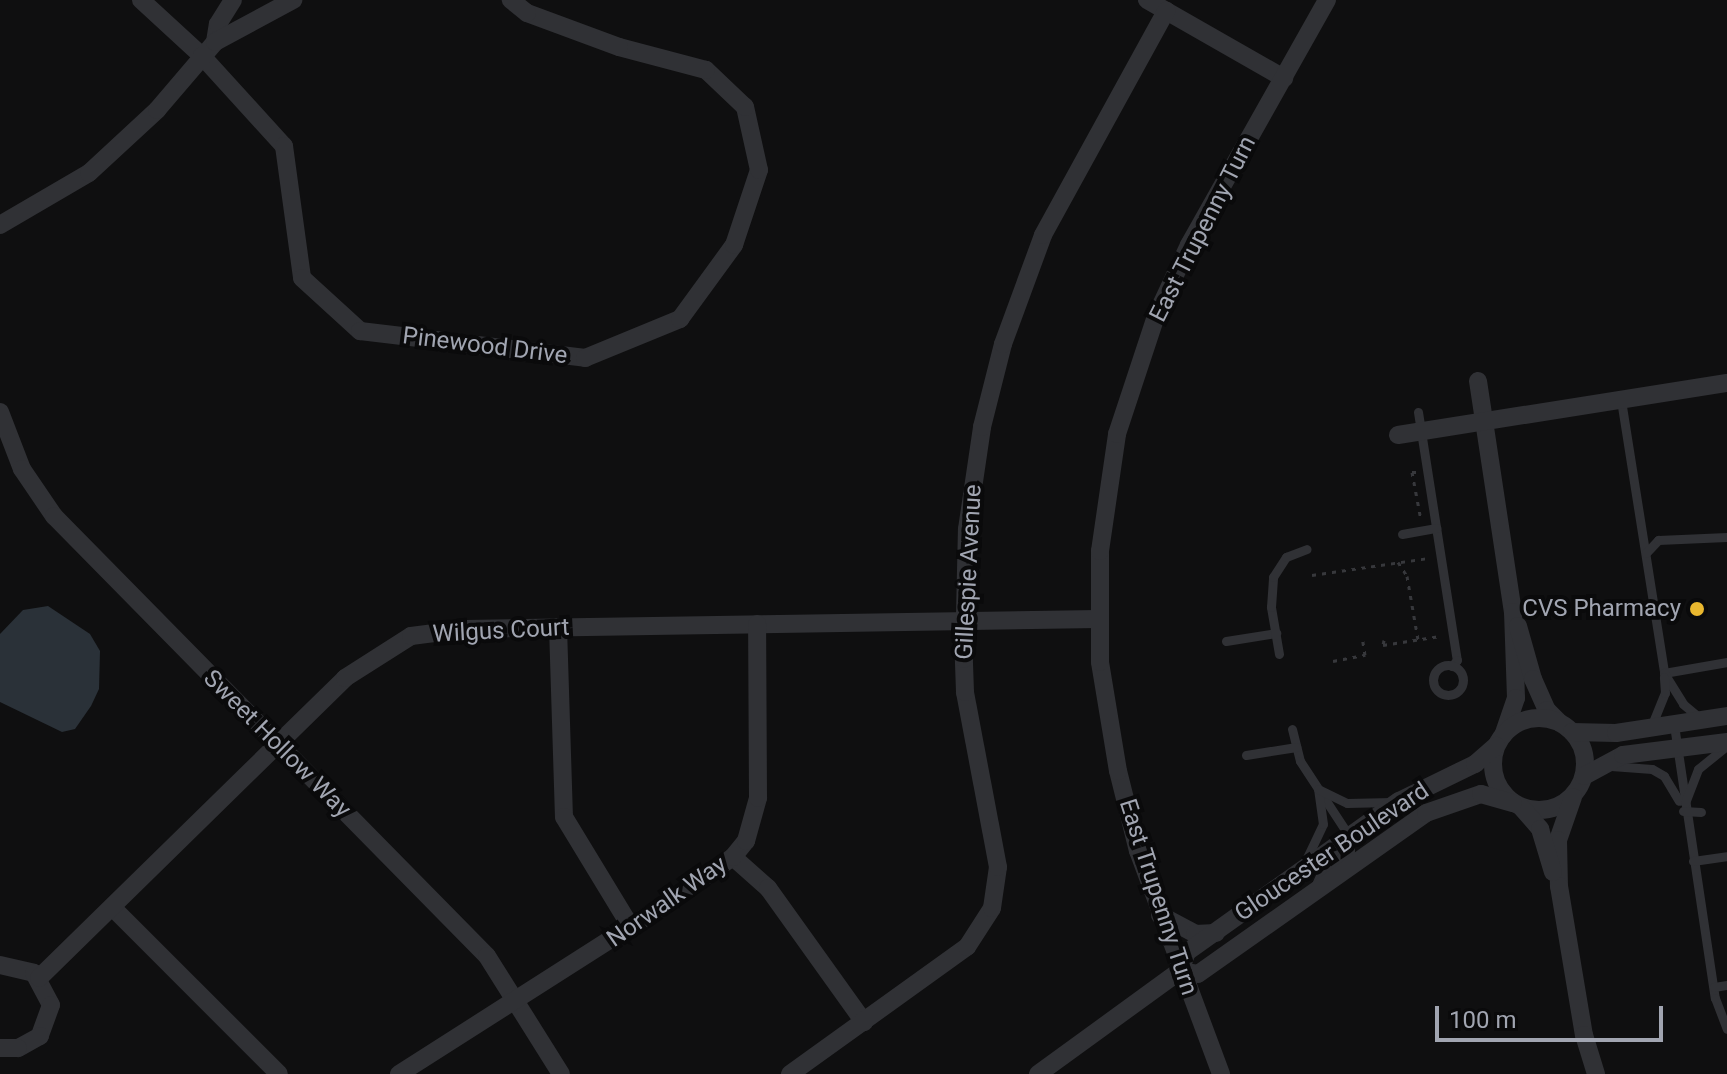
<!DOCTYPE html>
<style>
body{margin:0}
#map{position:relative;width:1727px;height:1074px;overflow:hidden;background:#0f0f10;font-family:Roboto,sans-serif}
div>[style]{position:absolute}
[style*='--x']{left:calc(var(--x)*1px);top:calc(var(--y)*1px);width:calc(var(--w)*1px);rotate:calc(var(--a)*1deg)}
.water>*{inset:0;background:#2a3138}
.path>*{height:3px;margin-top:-1.5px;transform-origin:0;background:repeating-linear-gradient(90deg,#37383c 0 4px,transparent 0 10px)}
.lane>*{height:9px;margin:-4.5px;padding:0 4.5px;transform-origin:4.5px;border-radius:4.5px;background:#303135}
.lane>.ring{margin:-4.5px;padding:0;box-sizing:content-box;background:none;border:9px solid #303135;border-radius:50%}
.street>*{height:18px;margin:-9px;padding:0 9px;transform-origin:9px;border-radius:9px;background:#303135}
.street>.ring{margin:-9px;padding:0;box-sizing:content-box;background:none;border:18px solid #303135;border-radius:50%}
.dots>*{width:22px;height:22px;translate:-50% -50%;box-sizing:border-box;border:4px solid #0a0a0b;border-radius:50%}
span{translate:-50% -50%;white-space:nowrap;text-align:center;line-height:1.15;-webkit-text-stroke:8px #0a0a0b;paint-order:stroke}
.street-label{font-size:24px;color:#a1a5b1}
.poi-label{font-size:24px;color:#a1a5b1}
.right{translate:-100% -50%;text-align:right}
.scale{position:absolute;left:1435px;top:1006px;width:228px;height:36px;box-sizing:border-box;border:4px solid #a1a5b1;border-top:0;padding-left:10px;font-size:24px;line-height:28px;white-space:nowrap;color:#a1a5b1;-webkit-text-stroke:6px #0a0a0b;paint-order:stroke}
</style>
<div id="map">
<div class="water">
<i style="clip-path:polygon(48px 606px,90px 634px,100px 651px,99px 689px,91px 706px,75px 729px,62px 732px,0 702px,0 634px,23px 610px)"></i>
</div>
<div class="path">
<i style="--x:1416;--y:472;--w:4;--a:180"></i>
<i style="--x:1412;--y:472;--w:49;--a:79.4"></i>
<i style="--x:1398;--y:562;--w:17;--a:57"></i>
<i style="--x:1407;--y:576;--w:65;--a:80.2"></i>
<i style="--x:1312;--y:575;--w:117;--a:-8.3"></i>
<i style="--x:1384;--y:640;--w:5;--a:101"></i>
<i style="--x:1383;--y:645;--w:58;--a:-9"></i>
<i style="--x:1333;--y:661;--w:33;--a:-11"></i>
<i style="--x:1365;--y:655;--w:19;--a:-99"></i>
</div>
<div class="lane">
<i style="--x:1621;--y:400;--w:276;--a:81"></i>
<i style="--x:1664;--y:673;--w:64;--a:-9.9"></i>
<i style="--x:1418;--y:412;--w:251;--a:81.1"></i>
<i style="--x:1457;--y:660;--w:8;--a:130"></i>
<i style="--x:1402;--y:534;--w:35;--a:-10"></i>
<i style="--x:1646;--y:553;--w:18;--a:-47"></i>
<i style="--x:1658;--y:540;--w:69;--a:-2.5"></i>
<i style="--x:1226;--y:641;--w:51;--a:-9.1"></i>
<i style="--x:1279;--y:654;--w:48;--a:-99.7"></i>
<i style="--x:1271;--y:607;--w:30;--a:-86"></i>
<i style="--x:1273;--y:577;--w:24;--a:-57"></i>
<i style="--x:1286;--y:557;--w:22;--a:-21"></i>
<i class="ring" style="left:1433px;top:665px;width:21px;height:21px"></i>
<i style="--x:1664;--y:673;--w:36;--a:58"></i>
<i style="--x:1683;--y:704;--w:25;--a:40"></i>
<i style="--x:1674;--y:725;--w:276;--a:81.5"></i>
<i style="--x:1715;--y:998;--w:33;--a:69"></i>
<i style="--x:1651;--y:727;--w:37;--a:-68"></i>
<i style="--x:1665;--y:693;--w:16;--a:-94"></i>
<i style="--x:1292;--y:729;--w:33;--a:76"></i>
<i style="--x:1300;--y:761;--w:90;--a:56.8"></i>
<i style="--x:1349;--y:836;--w:15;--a:86"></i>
<i style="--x:1350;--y:851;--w:34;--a:144"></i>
<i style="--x:1322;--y:871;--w:17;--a:114"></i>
<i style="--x:1246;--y:755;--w:51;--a:-9.1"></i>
<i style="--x:1611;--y:766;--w:41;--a:4.2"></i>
<i style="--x:1652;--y:769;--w:14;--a:30"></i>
<i style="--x:1664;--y:776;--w:29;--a:59"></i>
<i style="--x:1685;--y:803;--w:36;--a:-69"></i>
<i style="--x:1698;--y:769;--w:36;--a:-39"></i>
<i style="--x:1683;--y:811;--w:18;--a:3"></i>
<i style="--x:1693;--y:861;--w:34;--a:-8"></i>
<i style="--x:1304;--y:864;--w:44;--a:-64.6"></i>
<i style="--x:1323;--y:824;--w:35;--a:-98"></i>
<i style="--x:1318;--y:789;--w:32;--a:26"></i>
<i style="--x:1347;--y:803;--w:45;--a:-1.3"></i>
<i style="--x:1714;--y:987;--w:13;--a:-9"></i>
</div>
<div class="street">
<i style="--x:141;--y:0;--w:83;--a:42.6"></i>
<i style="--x:202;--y:56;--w:122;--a:47.7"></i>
<i style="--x:284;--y:146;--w:133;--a:82.2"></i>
<i style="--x:302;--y:278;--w:79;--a:42.4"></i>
<i style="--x:360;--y:331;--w:227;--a:6.8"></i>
<i style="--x:585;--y:358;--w:103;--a:-22.3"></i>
<i style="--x:680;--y:319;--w:92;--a:-53.9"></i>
<i style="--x:734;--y:245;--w:79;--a:-71.6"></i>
<i style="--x:759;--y:170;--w:65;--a:-102.5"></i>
<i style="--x:745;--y:107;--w:54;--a:-136.5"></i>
<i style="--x:706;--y:70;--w:90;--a:-165.2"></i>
<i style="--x:619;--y:47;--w:98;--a:-159.7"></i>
<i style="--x:527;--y:13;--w:21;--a:-141"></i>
<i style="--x:1147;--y:0;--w:158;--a:29.7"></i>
<i style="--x:215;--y:42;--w:18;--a:-81"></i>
<i style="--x:218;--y:24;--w:28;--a:-58"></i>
<i style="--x:0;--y:225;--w:103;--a:-30.3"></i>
<i style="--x:89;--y:173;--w:93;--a:-42.8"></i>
<i style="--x:157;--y:110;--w:89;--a:-49.5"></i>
<i style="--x:215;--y:42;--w:89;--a:-28.3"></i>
<i style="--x:1478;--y:381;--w:234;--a:81.4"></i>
<i style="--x:1513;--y:612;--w:86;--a:88"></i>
<i style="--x:1516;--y:698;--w:39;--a:109"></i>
<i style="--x:0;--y:412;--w:61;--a:68.9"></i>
<i style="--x:22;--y:469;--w:57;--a:55.8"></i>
<i style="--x:54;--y:516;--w:617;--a:45.46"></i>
<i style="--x:487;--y:956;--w:139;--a:57.9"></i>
<i style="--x:1398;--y:435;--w:333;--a:-9"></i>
<i style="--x:1518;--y:626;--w:55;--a:74.2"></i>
<i style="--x:1533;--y:679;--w:34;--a:66"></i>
<i style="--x:1547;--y:710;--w:17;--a:45"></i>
<i style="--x:558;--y:627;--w:190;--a:88.2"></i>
<i style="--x:564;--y:817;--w:129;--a:58.7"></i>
<i class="ring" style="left:1493px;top:718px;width:74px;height:74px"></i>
<i style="--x:1572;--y:732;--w:44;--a:1.3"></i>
<i style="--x:1616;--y:733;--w:112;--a:-8.7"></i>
<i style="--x:1584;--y:776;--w:44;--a:-28.3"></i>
<i style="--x:1623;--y:755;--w:105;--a:-7.1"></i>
<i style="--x:1573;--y:797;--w:46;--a:109.2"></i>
<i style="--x:1558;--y:840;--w:46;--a:88.8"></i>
<i style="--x:1559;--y:886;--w:151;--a:80.5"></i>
<i style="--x:1584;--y:1035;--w:41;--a:72.9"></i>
<i style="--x:1522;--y:808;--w:28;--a:49"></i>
<i style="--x:1540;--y:829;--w:45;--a:73.2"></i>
<i style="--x:733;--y:857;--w:47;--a:41.5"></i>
<i style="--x:768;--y:888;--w:165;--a:54.4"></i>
<i style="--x:112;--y:907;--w:236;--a:45"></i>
<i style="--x:1160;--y:915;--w:40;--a:28"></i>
<i style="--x:1195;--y:934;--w:21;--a:-3"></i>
<i style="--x:0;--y:965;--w:35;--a:13"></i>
<i style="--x:34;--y:973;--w:36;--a:62"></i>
<i style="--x:51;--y:1005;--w:33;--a:110"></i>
<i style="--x:40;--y:1036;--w:25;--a:151"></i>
<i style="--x:18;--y:1048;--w:18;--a:180"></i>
<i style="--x:1180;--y:971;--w:18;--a:9"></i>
<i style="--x:1198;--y:974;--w:279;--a:-35.2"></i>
<i style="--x:1426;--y:813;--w:58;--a:-19.1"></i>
<i style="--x:1481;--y:794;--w:33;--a:16"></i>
<i style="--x:39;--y:978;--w:429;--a:-44.4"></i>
<i style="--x:345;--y:678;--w:78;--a:-32.5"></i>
<i style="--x:411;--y:636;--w:55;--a:-7.3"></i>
<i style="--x:466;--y:629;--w:632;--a:-0.91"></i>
<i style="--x:399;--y:1074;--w:303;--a:-32.5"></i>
<i style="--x:655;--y:911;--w:95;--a:-34.7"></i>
<i style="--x:733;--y:857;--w:21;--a:-51"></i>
<i style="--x:746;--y:841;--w:45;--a:-74.4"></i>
<i style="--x:758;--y:798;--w:174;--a:-90.3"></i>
<i style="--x:790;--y:1074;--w:218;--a:-35.7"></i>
<i style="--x:967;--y:947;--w:46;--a:-57.3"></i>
<i style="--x:992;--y:908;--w:41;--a:-81.7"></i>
<i style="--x:998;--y:867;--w:178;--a:-100.7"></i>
<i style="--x:965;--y:692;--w:33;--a:-92"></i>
<i style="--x:964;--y:659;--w:130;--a:-88.7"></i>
<i style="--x:967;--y:529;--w:103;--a:-81.6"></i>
<i style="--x:982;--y:427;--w:86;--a:-75.8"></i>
<i style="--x:1003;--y:344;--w:116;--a:-69.8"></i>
<i style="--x:1043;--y:235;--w:256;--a:-61.2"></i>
<i style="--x:1038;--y:1074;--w:175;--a:-36"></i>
<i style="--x:1180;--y:971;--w:20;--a:-70"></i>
<i style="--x:1187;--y:952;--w:260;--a:-35.5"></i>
<i style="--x:1399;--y:801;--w:85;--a:-26"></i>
<i style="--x:1475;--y:764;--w:28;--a:-41"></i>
<i style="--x:1221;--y:1074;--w:238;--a:-110.4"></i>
<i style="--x:1138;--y:851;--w:82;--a:-104"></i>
<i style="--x:1118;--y:771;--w:110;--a:-99.4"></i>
<i style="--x:1100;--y:662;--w:111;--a:-90"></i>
<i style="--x:1100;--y:551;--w:118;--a:-81.7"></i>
<i style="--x:1117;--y:434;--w:124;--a:-71.7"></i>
<i style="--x:1156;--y:316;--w:78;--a:-65.1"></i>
<i style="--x:1189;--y:245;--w:281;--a:-60.6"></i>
</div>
<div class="dots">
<i style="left:1697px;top:609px;background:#e9b72f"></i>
</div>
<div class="street-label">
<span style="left:1203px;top:229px;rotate:-63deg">East Trupenny Turn</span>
<span style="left:485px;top:346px;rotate:7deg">Pinewood Drive</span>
<span style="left:969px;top:572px;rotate:-87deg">Gillespie Avenue</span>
<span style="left:501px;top:631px;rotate:-3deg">Wilgus Court</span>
<span style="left:277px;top:744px;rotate:45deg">Sweet Hollow Way</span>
<span style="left:1332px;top:852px;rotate:-34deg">Gloucester Boulevard</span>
<span style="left:1158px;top:897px;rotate:72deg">East Trupenny Turn</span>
<span style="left:667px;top:902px;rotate:-35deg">Norwalk Way</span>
</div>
<div class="poi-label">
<span class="right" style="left:1681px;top:609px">CVS Pharmacy</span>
</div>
<div class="scale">100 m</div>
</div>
